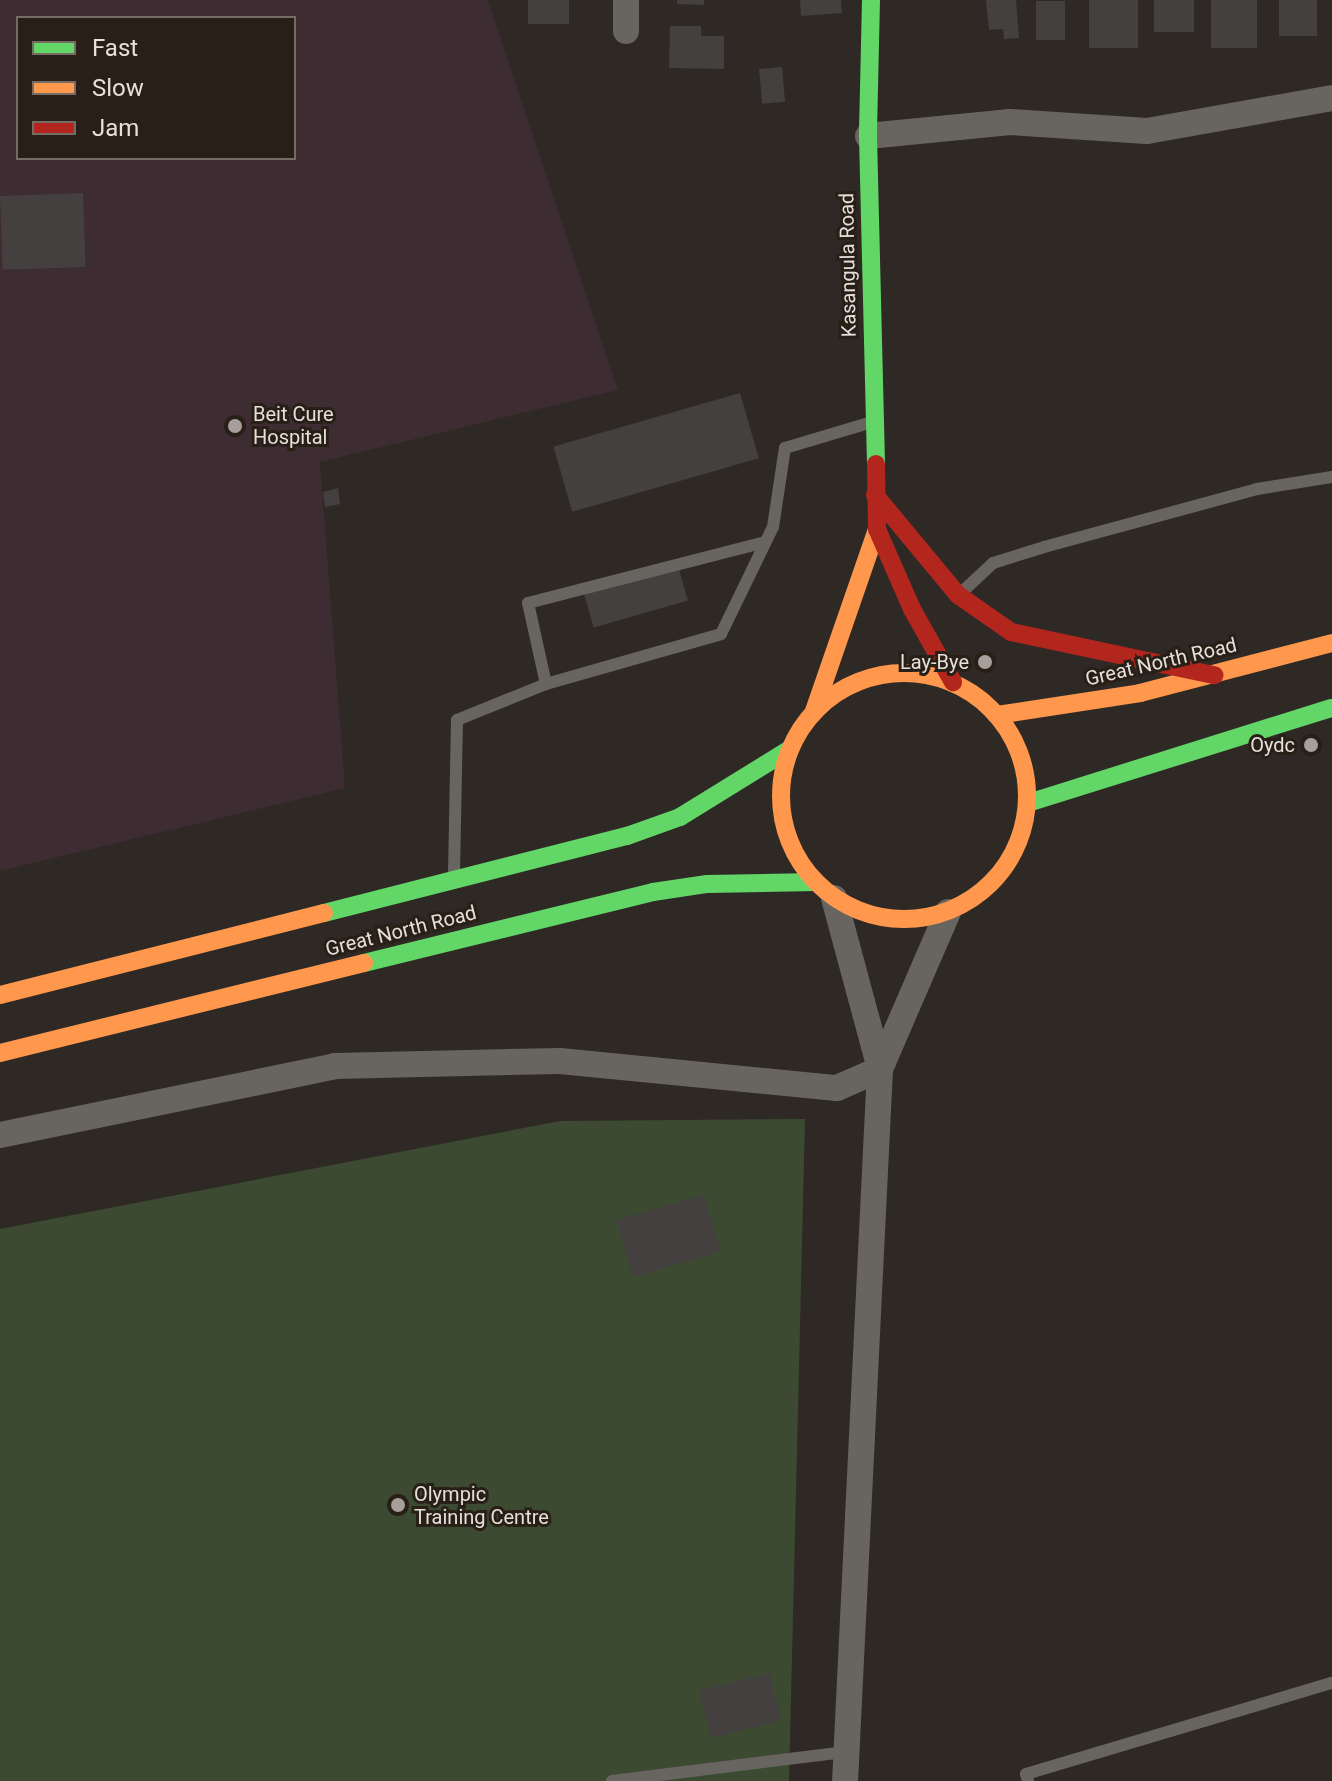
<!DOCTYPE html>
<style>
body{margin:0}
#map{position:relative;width:1332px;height:1781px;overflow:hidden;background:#2e2925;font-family:Roboto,sans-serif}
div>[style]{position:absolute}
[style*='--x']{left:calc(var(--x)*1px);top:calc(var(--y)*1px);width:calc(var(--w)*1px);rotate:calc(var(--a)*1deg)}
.medical>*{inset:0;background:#3d2c31}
.green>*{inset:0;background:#3b4a31}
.building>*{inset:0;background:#454040;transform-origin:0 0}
.lane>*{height:12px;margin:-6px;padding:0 6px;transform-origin:6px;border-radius:6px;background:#686460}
.street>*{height:26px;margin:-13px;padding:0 13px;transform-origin:13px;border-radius:13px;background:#686460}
.fast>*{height:18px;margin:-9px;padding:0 9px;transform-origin:9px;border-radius:9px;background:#63d668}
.slow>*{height:18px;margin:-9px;padding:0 9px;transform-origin:9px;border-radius:9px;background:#ff974d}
.slow>.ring{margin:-9px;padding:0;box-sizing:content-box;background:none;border:18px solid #ff974d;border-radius:50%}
.jam>*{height:18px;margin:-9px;padding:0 9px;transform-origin:9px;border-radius:9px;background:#b3261e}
.dots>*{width:22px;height:22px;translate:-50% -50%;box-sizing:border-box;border:4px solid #281f17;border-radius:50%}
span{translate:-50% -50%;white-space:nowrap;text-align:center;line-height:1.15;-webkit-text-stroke:6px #281f17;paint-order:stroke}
.street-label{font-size:20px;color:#e6dfda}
.poi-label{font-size:20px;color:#e6dfda}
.left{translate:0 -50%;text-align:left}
.right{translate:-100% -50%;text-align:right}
.legend{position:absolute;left:16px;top:16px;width:280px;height:144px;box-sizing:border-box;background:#281f17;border:2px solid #746c65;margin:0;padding:10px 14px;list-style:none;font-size:24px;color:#e6dfda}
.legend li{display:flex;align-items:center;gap:16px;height:40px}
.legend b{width:40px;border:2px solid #746c65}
</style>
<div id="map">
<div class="medical">
<i style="clip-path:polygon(evenodd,0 0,488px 0,618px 390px,320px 462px,345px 788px,0 871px,0 0,18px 18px,294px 18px,294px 158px,18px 158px,18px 18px)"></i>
</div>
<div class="green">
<i style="clip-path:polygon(805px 1119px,789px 1781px,0 1781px,0 1229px,560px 1121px)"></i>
</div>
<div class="building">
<i style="left:528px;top:0;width:41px;height:24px"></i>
<i style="clip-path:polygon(677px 0,704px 0,704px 5px,677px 4px)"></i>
<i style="clip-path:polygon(800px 0,841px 0,842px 13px,801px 16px)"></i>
<i style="clip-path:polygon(986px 0,1016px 0,1019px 38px,1004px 39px,1003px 29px,989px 30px)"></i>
<i style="left:1089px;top:0;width:49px;height:48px"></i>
<i style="left:1154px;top:0;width:40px;height:32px"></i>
<i style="left:1211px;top:0;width:46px;height:48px"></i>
<i style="left:1279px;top:0;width:38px;height:36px"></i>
<i style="left:1036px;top:1px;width:29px;height:39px"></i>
<i style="clip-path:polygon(670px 26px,701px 26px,701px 36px,724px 36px,724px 69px,669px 68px)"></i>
<i style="left:782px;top:67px;width:35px;height:23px;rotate:85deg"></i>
<i style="left:83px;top:193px;width:74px;height:83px;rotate:88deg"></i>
<i style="left:740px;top:393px;width:68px;height:194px;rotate:74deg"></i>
<i style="clip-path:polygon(338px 488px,340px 504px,325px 507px,323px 492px)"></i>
<i style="left:678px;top:566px;width:36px;height:98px;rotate:74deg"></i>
<i style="left:704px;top:1195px;width:59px;height:91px;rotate:74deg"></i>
<i style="left:769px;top:1673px;width:49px;height:72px;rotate:76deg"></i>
</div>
<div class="lane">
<i style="--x:962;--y:592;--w:42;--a:-43.1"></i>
<i style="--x:993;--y:563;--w:53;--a:-17.4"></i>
<i style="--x:1044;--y:547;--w:221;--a:-15.2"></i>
<i style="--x:1257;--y:489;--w:76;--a:-9.1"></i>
<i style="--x:546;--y:684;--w:83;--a:-102.5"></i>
<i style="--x:528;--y:603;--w:245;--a:-14.4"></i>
<i style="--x:454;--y:874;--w:154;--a:-88.9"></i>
<i style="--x:457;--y:720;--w:96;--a:-22"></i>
<i style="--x:546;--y:684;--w:182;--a:-15.9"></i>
<i style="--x:721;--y:634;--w:119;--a:-64.1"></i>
<i style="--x:773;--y:527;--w:80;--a:-81.4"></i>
<i style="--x:785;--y:448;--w:91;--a:-16.6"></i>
<i style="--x:612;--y:1781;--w:236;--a:-7.1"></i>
<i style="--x:1028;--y:1781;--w:7;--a:-106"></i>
<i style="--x:1026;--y:1774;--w:319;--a:-16.6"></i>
</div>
<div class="street">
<i style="--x:626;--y:31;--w:31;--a:-90"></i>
<i style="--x:868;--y:136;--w:143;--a:-5.6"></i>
<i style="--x:1010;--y:122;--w:137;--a:3.8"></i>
<i style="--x:1147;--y:131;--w:188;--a:-10.1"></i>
<i style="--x:834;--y:898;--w:177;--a:74.9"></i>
<i style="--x:880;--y:1069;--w:713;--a:92.81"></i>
<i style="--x:0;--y:1135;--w:342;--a:-11.6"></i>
<i style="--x:335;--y:1066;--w:225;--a:-1.3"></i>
<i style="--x:560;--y:1061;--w:278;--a:5.6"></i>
<i style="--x:837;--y:1088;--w:47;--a:-23.8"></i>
<i style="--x:880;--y:1069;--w:171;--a:-66.6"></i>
</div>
<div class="fast">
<i style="--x:871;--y:0;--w:136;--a:91.3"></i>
<i style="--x:868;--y:136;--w:328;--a:88.6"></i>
<i style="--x:1028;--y:803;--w:318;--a:-17.4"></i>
<i style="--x:324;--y:913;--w:313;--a:-14.3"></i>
<i style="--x:627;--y:836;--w:56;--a:-19.7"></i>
<i style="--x:680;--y:817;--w:129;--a:-31.7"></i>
<i style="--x:364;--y:963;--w:298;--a:-13.8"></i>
<i style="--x:653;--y:892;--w:55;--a:-8.4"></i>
<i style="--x:707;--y:884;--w:109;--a:-1.1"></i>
</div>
<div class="slow">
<i class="ring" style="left:781px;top:673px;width:228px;height:228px"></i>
<i style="--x:814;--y:711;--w:193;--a:-70.9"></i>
<i style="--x:997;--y:715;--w:145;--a:-8.7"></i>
<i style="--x:1140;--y:693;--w:198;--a:-14.6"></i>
<i style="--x:0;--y:995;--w:334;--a:-14.2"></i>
<i style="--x:0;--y:1053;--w:375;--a:-13.9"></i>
</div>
<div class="jam">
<i style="--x:876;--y:464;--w:65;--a:89.1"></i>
<i style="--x:877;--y:529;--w:87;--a:66.4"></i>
<i style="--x:912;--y:609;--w:84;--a:60.7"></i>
<i style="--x:875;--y:495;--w:130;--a:50.3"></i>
<i style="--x:958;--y:595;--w:65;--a:34.9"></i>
<i style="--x:1011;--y:632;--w:208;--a:12"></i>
</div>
<div class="dots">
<i style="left:235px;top:426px;background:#a69f9b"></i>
<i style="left:985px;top:662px;background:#a69f9b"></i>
<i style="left:1311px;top:745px;background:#a69f9b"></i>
<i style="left:398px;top:1505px;background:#a69f9b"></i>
</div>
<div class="street-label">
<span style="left:848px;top:265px;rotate:-91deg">Kasangula Road</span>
<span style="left:1161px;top:662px;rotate:-13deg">Great North Road</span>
<span style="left:401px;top:931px;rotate:-14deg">Great North Road</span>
</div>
<div class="poi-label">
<span class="left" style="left:253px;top:426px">Beit Cure<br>Hospital</span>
<span class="right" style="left:969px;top:662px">Lay-Bye</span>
<span class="right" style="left:1295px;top:745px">Oydc</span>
<span class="left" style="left:414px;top:1506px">Olympic<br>Training Centre</span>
</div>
<ul class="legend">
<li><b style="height:10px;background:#63d668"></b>Fast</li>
<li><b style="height:10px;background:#ff974d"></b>Slow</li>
<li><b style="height:10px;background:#b3261e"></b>Jam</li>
</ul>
</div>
